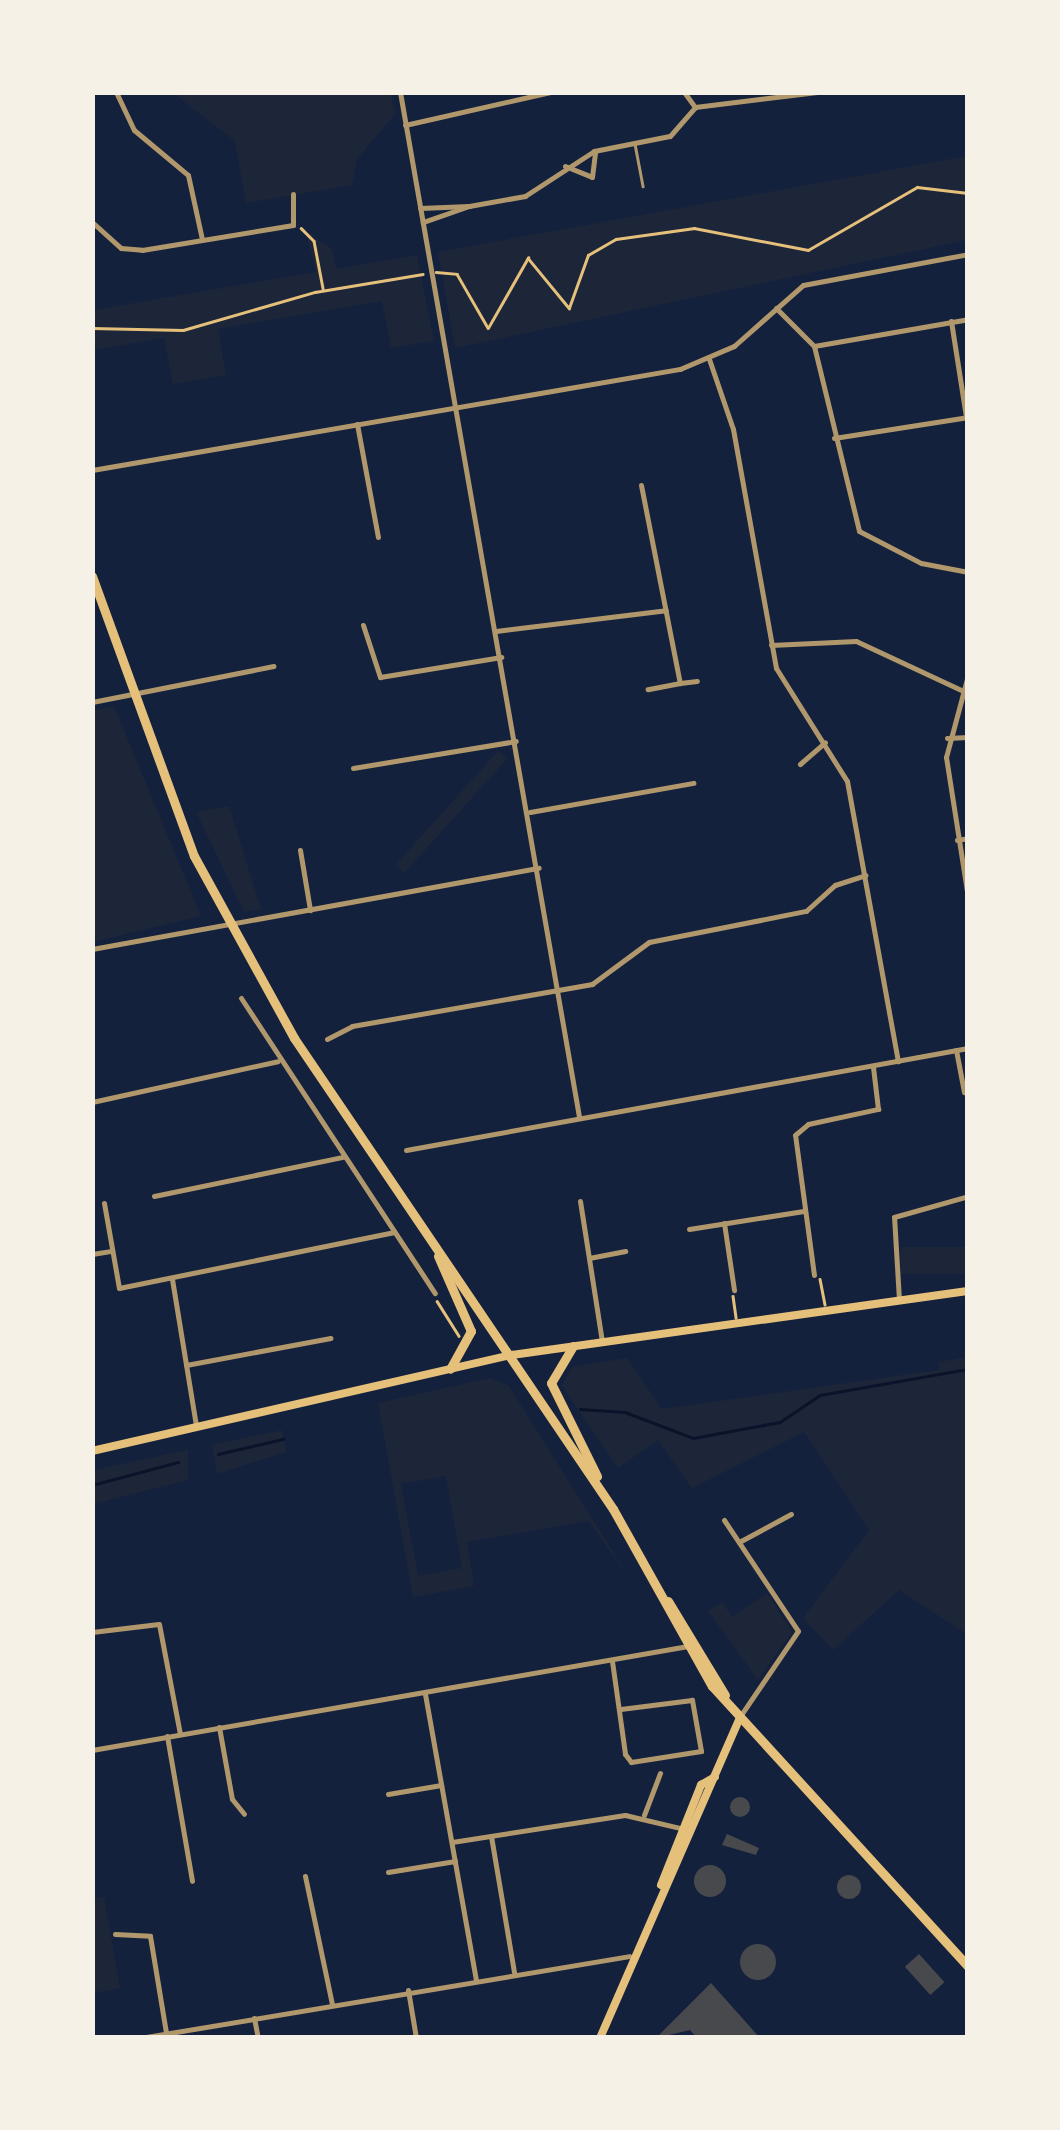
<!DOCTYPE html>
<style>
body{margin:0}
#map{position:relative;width:1060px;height:2130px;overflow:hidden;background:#14213d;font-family:"PT Serif",serif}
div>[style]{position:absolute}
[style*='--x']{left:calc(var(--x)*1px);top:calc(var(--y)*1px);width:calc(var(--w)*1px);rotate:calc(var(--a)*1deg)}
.green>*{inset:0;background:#1d2539;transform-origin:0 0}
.stream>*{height:2.5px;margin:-1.25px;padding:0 1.25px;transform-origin:1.25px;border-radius:1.25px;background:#0b132b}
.building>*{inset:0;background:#48494c;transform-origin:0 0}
.round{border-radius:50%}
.path>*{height:2.5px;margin:-1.25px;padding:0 1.25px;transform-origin:1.25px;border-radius:1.25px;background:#e5c07b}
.service>*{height:2.5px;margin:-1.25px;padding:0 1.25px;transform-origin:1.25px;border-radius:1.25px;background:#b1986c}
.minor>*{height:5px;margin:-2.5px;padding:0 2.5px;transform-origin:2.5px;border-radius:2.5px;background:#b1986c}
.secondary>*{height:8px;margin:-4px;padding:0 4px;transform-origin:4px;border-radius:4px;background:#e5c07b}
.primary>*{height:9px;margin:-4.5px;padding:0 4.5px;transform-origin:4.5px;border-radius:4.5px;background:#e5c07b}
span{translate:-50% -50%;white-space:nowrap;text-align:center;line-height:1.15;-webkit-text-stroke:8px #f6f1e7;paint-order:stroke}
.frame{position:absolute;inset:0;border:95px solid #f6f1e7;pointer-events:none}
</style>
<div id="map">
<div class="green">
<i style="clip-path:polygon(173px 93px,390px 93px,396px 113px,357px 159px,352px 185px,246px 203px,235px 141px)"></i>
<i style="clip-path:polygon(967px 156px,967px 240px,455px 348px,438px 252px)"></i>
<i style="clip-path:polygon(306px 232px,332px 249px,336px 269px,417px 255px,434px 341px,391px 348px,382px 301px,218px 329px,226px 375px,173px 384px,164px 338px,93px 350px,93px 310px,316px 272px)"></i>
<i style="clip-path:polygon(114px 706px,201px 916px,93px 942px,93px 710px)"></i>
<i style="left:498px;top:751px;width:12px;height:153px;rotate:42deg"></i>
<i style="clip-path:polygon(229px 806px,261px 909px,244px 912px,196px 812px)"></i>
<i style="left:967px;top:1247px;width:27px;height:66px;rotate:90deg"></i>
<i style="clip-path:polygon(967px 1357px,967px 1634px,899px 1590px,833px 1650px,803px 1618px,869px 1530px,804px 1432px,692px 1488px,658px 1440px,618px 1468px,562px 1386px,572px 1367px,627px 1358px,662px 1409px,939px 1370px,939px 1362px)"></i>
<i style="clip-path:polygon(evenodd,490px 1378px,509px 1386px,633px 1584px,589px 1521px,467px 1542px,474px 1586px,413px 1597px,378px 1403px,490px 1378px,446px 1476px,462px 1568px,418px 1576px,401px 1484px,446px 1476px)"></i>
<i style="clip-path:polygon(282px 1430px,286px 1452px,217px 1474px,212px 1445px)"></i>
<i style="clip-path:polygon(188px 1450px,188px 1480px,93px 1504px,93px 1470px)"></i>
<i style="clip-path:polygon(767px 1593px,792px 1632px,758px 1680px,708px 1611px,722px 1602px,732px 1617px)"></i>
<i style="clip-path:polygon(104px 1897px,120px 1988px,93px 1993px,93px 1899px)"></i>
</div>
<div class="stream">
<i style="--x:580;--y:1409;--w:45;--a:3.8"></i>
<i style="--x:625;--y:1412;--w:73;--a:20.9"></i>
<i style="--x:693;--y:1438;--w:88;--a:-10.4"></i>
<i style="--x:780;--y:1422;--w:48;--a:-34"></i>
<i style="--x:820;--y:1395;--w:150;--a:-10"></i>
<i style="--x:218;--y:1454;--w:67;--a:-13"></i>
<i style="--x:92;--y:1485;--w:89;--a:-15"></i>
</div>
<div class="building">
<i class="round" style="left:730px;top:1797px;width:20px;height:20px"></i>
<i style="clip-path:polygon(727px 1834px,759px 1848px,756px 1855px,722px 1845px)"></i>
<i class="round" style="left:694px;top:1865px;width:32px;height:32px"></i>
<i class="round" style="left:837px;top:1875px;width:24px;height:24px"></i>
<i class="round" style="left:740px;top:1944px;width:36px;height:36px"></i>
<i style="left:919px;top:1954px;width:38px;height:19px;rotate:48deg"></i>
<i style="clip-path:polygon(711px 1983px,760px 2038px,697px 2038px,690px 2030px,656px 2038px)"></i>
</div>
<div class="path">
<i style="--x:301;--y:228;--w:18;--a:45"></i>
<i style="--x:314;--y:241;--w:48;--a:79.2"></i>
<i style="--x:436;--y:272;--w:21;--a:5"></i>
<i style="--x:457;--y:274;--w:62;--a:60.1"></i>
<i style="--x:488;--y:328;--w:81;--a:-60.3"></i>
<i style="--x:528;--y:258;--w:65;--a:50.6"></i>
<i style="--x:569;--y:308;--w:56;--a:-70.3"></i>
<i style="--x:588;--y:255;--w:32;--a:-30"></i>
<i style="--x:616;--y:239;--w:79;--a:-8"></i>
<i style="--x:694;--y:228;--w:116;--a:10.9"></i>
<i style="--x:808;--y:250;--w:126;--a:-30"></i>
<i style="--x:917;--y:187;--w:51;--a:6.7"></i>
<i style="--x:92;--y:328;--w:91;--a:1.3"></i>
<i style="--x:183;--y:330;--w:137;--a:-16.1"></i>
<i style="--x:315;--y:292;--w:109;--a:-9.5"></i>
<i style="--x:820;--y:1279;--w:26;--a:79"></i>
<i style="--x:733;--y:1296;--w:22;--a:82"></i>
<i style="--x:437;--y:1301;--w:41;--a:57.8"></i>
</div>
<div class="service">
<i style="--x:635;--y:144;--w:43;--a:79.2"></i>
</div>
<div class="minor">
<i style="--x:116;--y:92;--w:42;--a:64.7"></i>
<i style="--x:134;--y:130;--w:70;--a:39.8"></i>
<i style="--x:188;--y:175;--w:66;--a:77.7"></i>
<i style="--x:400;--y:92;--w:1041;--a:80.09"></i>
<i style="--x:684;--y:92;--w:19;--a:54"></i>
<i style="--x:695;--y:107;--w:123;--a:-7"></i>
<i style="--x:405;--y:125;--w:149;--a:-12.8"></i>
<i style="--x:565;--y:166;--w:29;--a:22"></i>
<i style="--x:592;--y:177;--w:25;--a:-83"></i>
<i style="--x:469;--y:206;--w:57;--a:-10.1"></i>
<i style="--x:525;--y:196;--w:82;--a:-33.1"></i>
<i style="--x:594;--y:151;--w:77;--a:-11.2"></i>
<i style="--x:670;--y:136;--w:38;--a:-49"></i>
<i style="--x:420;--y:208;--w:49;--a:-2.3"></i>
<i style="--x:469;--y:206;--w:49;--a:160.8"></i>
<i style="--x:92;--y:222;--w:39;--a:42"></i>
<i style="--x:121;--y:248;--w:21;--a:5"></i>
<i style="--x:142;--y:250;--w:153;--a:-9.4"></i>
<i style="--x:293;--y:225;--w:31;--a:-90"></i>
<i style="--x:776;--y:308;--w:54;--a:45"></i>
<i style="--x:814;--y:346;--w:190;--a:76.3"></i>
<i style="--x:859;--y:531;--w:70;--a:27.3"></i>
<i style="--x:921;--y:563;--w:48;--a:10.8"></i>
<i style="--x:951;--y:321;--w:97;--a:81.1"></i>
<i style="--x:814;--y:346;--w:156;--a:-9.9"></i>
<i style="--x:709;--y:359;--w:74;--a:71.1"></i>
<i style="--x:733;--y:429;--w:243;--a:79.8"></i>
<i style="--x:776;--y:668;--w:133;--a:57.9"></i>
<i style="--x:847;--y:781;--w:285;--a:79.7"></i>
<i style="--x:357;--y:424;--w:115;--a:79.5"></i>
<i style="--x:834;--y:438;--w:136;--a:-8.9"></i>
<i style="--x:92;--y:470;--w:597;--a:-9.75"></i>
<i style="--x:680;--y:369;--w:59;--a:-23.1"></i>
<i style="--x:734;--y:346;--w:92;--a:-41.5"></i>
<i style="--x:803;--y:285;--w:168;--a:-10.6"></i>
<i style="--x:641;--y:485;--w:202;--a:78.9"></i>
<i style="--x:680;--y:683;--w:33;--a:169"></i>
<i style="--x:363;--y:625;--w:55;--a:71.9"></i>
<i style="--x:380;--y:677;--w:123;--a:-9.4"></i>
<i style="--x:496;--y:631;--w:171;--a:-7"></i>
<i style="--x:771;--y:645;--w:85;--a:-2.7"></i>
<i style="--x:856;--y:641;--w:116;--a:25"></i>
<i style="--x:968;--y:675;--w:85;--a:105"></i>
<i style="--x:946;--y:757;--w:143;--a:81.1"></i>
<i style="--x:680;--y:683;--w:17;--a:-7"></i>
<i style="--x:92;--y:702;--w:185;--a:-11.2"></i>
<i style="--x:947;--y:738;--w:21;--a:-3"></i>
<i style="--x:800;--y:764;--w:33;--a:-41"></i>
<i style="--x:353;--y:768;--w:165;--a:-9.4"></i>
<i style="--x:530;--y:812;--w:166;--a:-10.1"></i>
<i style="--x:957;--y:840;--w:11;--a:-10"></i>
<i style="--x:300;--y:850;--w:61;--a:80.5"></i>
<i style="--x:92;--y:949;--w:454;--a:-10.3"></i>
<i style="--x:241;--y:998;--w:353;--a:56.7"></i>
<i style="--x:327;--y:1039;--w:28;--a:-27"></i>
<i style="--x:352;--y:1026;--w:244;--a:-9.9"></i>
<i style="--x:592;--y:984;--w:71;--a:-36.4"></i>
<i style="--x:649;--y:942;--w:160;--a:-11.2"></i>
<i style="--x:806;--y:911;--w:39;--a:-42"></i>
<i style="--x:835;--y:885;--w:32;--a:-18"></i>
<i style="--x:956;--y:1050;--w:43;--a:79.2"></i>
<i style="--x:92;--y:1102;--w:190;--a:-12.4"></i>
<i style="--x:406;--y:1150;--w:571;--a:-10.29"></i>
<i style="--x:154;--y:1196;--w:193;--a:-11.7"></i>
<i style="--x:580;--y:1201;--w:143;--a:81.1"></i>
<i style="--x:104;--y:1203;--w:86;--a:80"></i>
<i style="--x:119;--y:1288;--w:281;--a:-11.5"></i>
<i style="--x:724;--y:1223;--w:68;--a:81.5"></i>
<i style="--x:689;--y:1229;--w:116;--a:-8.9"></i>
<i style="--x:92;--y:1254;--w:20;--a:-9"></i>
<i style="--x:589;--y:1258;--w:37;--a:-11"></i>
<i style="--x:814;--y:1275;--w:141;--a:-97.7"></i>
<i style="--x:795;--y:1135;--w:17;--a:-40"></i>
<i style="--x:808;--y:1124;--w:72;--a:-12.1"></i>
<i style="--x:878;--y:1109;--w:42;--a:-96.8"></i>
<i style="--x:172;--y:1279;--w:149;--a:80.7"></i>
<i style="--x:899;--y:1300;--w:83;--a:-93.4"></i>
<i style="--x:894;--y:1217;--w:77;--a:-15.8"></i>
<i style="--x:186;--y:1365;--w:147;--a:-10.6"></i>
<i style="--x:724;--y:1520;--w:133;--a:56.3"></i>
<i style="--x:798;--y:1631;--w:102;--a:124.2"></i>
<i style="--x:739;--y:1542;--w:59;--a:-28.3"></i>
<i style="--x:92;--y:1632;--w:67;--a:-6.8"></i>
<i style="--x:159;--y:1624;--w:112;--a:79.2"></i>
<i style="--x:612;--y:1661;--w:94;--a:82"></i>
<i style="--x:625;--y:1754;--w:10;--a:53"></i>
<i style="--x:631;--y:1762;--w:71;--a:-8.9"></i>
<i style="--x:701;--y:1751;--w:52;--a:-100"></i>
<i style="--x:692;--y:1700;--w:72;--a:172.8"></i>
<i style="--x:425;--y:1694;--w:290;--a:79.9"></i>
<i style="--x:219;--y:1727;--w:73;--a:79.8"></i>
<i style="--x:232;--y:1799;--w:19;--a:51"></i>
<i style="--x:167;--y:1736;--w:147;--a:80.2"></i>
<i style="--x:92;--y:1750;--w:605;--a:-9.9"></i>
<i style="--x:388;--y:1794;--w:54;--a:-9.6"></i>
<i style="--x:644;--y:1815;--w:45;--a:-69.1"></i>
<i style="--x:491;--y:1836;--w:138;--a:80.4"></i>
<i style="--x:452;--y:1842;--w:175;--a:-8.9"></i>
<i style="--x:625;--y:1815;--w:57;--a:13.3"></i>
<i style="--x:388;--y:1872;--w:68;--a:-9.3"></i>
<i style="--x:305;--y:1876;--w:131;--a:78.1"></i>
<i style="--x:115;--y:1934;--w:35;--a:3"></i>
<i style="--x:150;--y:1936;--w:98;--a:80.6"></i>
<i style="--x:408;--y:1990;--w:49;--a:80.5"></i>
<i style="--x:254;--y:2018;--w:20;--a:79"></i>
<i style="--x:140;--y:2038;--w:496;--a:-9.5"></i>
</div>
<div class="secondary">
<i style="--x:92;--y:1451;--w:431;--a:-12.9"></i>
<i style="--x:512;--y:1355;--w:460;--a:-8"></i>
<i style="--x:661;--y:1885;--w:108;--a:-68.2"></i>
<i style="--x:701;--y:1785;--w:16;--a:-30"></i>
<i style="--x:600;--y:2038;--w:350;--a:-66.4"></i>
</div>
<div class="primary">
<i style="--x:92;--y:576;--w:298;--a:70"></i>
<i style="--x:194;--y:856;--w:208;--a:61.2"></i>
<i style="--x:294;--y:1038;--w:569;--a:55.89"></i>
<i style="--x:613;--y:1509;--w:203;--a:60.8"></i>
<i style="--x:712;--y:1686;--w:379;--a:47.6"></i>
<i style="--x:438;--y:1256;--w:82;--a:66.3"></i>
<i style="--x:471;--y:1331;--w:43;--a:118.9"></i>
<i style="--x:573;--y:1346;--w:43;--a:120.7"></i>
<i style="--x:551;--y:1383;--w:104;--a:63.7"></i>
<i style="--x:668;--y:1601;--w:110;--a:58.8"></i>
</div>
<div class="frame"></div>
</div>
